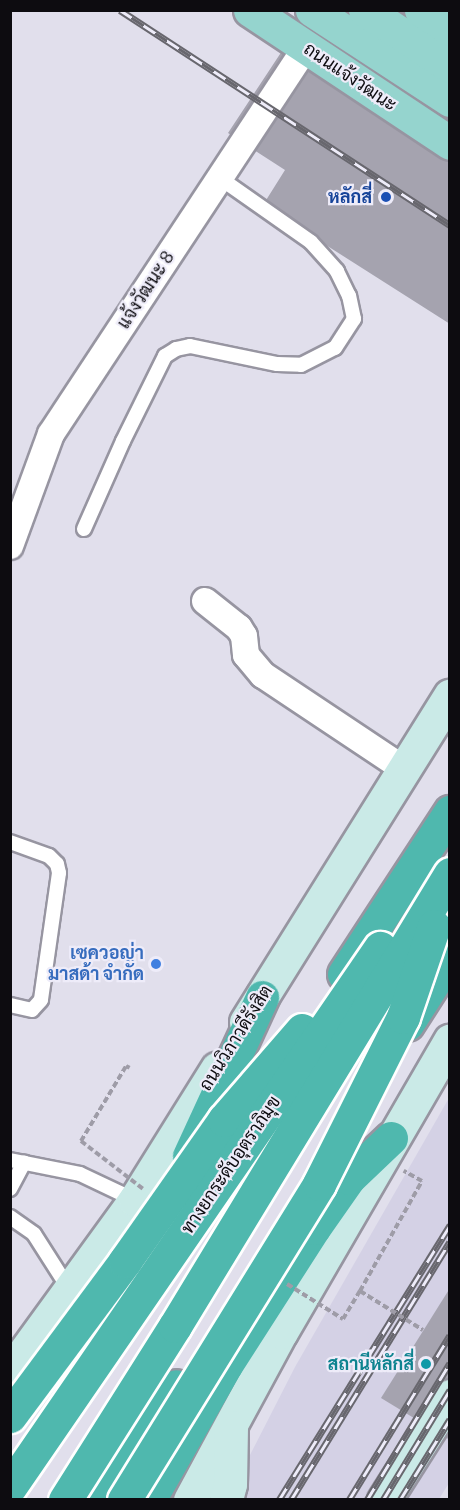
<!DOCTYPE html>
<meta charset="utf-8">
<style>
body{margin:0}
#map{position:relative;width:460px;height:1510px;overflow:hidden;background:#e1dfec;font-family:Bitter,Sarabun,serif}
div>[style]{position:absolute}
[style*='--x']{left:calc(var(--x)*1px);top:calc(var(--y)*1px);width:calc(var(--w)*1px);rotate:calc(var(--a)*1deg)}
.built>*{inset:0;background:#d4d1e5}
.building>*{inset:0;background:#a5a3af}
.path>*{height:4px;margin-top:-2px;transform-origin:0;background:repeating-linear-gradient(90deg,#9e9ca7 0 6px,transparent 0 9px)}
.roads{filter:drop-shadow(2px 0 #9795a1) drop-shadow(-2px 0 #9795a1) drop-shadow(0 2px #9795a1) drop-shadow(0 -2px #9795a1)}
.lane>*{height:14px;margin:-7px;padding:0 7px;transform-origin:7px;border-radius:7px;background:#fff}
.street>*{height:26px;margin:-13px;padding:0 13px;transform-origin:13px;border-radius:13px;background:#fff}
.secondary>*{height:33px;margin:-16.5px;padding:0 16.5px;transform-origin:16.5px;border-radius:16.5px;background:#caeae7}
.primary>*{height:33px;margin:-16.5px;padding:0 16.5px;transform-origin:16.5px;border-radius:16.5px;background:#95d4ce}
.highway>*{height:33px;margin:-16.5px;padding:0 16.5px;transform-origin:16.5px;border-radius:16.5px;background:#4fb8ae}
.rail>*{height:7px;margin-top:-3.5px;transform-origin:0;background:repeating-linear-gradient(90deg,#eeecf9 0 14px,#68676e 0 28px);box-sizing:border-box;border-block:2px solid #68676e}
.path-bridge>*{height:4px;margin-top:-2px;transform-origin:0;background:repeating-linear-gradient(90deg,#9e9ca7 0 6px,transparent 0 9px)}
.bridges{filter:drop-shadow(2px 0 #fff) drop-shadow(-2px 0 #fff) drop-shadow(0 2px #fff) drop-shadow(0 -2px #fff)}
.highway-bridge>*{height:33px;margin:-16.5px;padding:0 16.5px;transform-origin:16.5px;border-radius:16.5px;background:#4fb8ae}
.dots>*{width:16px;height:16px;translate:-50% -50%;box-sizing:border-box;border:3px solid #eeecf9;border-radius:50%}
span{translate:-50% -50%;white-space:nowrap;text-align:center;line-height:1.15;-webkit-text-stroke:4.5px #eeecf9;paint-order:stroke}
.street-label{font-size:18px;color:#0d0c10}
.transit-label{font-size:18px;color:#164399;font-weight:700}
.right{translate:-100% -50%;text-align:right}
.shop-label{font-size:18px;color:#366cbe;font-weight:700}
.culture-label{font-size:18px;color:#0d838f;font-weight:700}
.frame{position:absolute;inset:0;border:12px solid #0d0c10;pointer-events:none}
</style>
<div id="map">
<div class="built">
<i style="clip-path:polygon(449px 1098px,449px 1483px,439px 1499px,227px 1500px,295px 1367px)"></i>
</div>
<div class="building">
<i style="clip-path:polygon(282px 51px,450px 158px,450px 324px,263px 205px,285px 170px,228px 133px)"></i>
<i style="clip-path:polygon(450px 1288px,450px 1440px,381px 1398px)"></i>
</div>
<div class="path">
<i style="--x:81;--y:1141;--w:87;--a:-59"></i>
<i style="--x:126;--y:1066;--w:4;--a:27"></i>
<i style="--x:360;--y:1291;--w:126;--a:-60.6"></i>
<i style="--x:422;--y:1181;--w:21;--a:-151"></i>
</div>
<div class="roads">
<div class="lane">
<i style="--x:84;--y:529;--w:96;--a:-66.1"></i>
<i style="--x:123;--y:441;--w:95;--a:-63.7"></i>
<i style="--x:165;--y:356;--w:13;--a:-32"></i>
<i style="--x:176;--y:349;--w:14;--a:-12"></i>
<i style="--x:190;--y:346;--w:89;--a:11.7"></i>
<i style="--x:277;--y:364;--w:24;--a:2"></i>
<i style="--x:301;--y:365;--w:38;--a:-27"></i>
<i style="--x:335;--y:348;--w:35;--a:-57"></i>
<i style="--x:354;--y:319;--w:24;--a:-102"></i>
<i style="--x:349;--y:296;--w:28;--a:-116"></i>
<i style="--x:337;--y:271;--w:39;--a:-132"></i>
<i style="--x:311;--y:242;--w:111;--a:-144.9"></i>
<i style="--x:10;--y:842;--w:41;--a:19.7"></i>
<i style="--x:49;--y:856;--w:11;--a:45"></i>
<i style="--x:57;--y:864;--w:9;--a:77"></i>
<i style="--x:59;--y:873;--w:128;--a:98.1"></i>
<i style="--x:41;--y:1000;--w:13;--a:132"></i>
<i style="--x:32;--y:1010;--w:23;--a:-167"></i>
<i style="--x:10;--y:1160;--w:71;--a:11.3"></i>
<i style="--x:80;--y:1174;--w:61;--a:25.3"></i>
<i style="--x:10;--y:1189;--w:30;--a:-62"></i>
<i style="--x:10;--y:1217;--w:29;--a:35"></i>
<i style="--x:34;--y:1234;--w:65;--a:57.5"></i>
</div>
<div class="street">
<i style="--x:10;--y:546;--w:119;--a:-69.9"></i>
<i style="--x:51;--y:434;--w:463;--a:-56.6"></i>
<i style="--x:205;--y:601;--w:43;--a:38.5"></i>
<i style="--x:239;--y:628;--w:9;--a:58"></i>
<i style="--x:244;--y:636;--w:19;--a:84"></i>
<i style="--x:246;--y:655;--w:26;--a:50"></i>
<i style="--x:263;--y:675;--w:169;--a:33.7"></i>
</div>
<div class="secondary">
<i style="--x:246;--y:1022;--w:385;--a:-58"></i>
<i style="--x:10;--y:1372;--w:213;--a:-54"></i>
<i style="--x:135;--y:1200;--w:155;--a:-58"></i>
<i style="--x:190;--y:1500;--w:191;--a:-61.6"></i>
<i style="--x:281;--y:1332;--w:337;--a:-59.9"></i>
<i style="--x:226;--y:1500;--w:16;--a:-76"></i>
<i style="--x:230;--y:1484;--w:57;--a:-89"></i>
<i style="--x:384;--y:1500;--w:123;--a:-57.6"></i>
</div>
<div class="primary">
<i style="--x:250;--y:10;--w:240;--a:33.6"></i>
<i style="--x:312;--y:10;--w:165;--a:33.1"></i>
<i style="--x:365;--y:10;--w:102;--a:33.4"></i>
<i style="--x:421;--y:10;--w:35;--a:33"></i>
</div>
<div class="highway">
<i style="--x:344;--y:974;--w:194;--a:-56.8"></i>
<i style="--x:407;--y:1024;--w:80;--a:-57.3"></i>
<i style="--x:189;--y:1156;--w:175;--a:-65.3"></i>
<i style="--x:103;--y:1500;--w:135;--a:-57.4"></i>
<i style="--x:149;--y:1500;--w:155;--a:-60.3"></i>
<i style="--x:226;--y:1365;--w:163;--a:-57.3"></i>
<i style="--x:314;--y:1228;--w:61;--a:-55"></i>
<i style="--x:349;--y:1178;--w:58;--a:-43.6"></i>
</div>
</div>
<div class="rail">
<i style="--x:120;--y:10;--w:394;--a:33.1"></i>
<i style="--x:279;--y:1500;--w:324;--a:-58.1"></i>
<i style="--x:291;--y:1500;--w:303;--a:-58.4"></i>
<i style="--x:349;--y:1500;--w:193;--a:-58.5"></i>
<i style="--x:367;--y:1500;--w:160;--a:-58.8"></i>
<i style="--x:383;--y:1500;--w:129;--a:-58.7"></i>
<i style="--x:400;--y:1500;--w:95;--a:-58.3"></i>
</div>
<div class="path-bridge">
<i style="--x:81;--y:1141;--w:78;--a:37.7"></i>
<i style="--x:287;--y:1284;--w:66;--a:32"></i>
<i style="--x:343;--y:1319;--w:33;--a:-59"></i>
<i style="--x:360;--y:1291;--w:74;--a:31.8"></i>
</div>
<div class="bridges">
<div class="highway-bridge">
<i style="--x:10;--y:1416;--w:193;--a:-53.4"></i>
<i style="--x:125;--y:1261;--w:172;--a:-54.9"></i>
<i style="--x:224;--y:1120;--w:119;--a:-49.1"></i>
<i style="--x:10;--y:1487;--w:654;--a:-55.53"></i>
<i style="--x:65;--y:1500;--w:206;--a:-57.7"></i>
<i style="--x:175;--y:1326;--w:529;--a:-58.68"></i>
<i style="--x:124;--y:1500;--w:371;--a:-58.3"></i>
<i style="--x:319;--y:1184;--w:187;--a:-63.3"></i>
<i style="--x:403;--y:1017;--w:96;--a:-71.2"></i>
</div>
</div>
<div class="dots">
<i style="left:386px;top:197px;background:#1a4fb4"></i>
<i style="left:156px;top:964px;background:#3f7fe0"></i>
<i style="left:426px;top:1364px;background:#0f9aa8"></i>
</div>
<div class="street-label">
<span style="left:350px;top:77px;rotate:34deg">ถนนแจ้งวัฒนะ</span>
<span style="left:146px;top:290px;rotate:-57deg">แจ้งวัฒนะ 8</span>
<span style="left:236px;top:1038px;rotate:-58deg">ถนนวิภาวดีรังสิต</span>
<span style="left:231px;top:1165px;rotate:-56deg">ทางยกระดับอุตราภิมุข</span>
</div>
<div class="transit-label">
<span class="right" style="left:372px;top:197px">หลักสี่</span>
</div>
<div class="shop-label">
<span class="right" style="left:144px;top:964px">เซควอญ่า<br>มาสด้า จำกัด</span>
</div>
<div class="culture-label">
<span class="right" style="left:414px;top:1364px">สถานีหลักสี่</span>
</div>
<div class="frame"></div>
</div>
